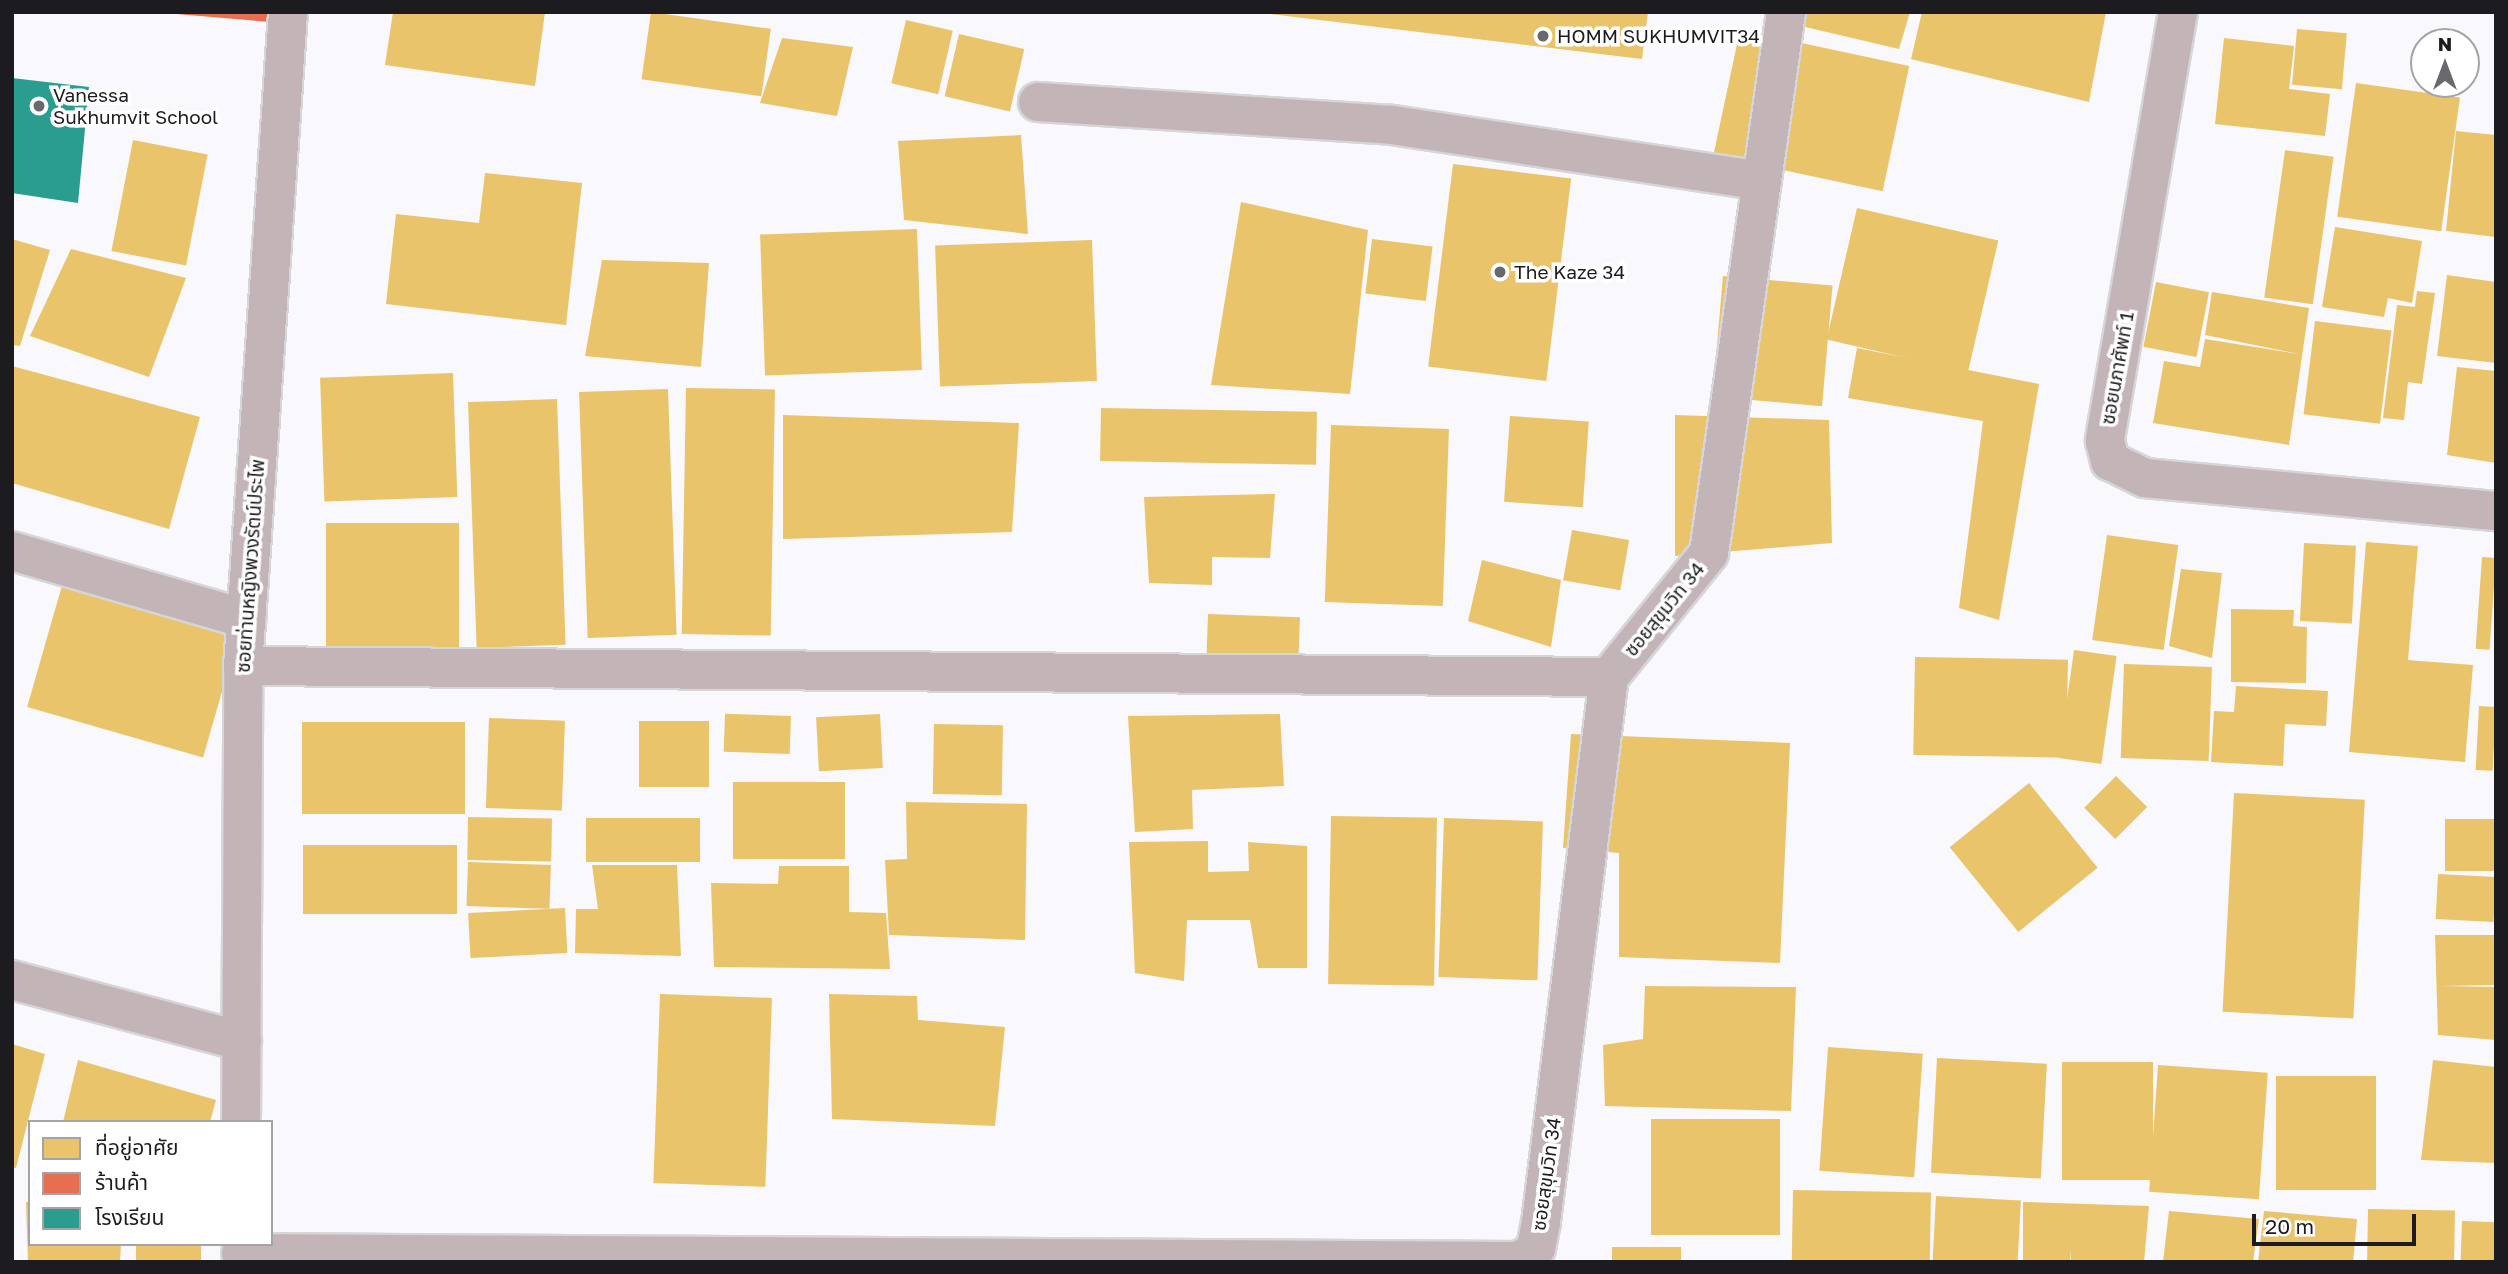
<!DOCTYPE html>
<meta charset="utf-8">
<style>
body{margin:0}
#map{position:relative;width:2508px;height:1274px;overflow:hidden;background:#f8f8fd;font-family:"Golos Text","Noto Sans Thai",sans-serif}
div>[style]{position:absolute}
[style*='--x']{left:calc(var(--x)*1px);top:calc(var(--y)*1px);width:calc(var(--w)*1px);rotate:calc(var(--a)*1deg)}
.homes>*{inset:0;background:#e9c46a;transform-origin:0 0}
.shops>*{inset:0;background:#e76f51}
.schools>*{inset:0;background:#2a9d8f}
.roads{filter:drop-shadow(2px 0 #d6d6d9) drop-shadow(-2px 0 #d6d6d9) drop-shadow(0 2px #d6d6d9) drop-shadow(0 -2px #d6d6d9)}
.minor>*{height:38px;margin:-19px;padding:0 19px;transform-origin:19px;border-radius:19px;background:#c2b4b7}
.dots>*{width:19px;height:19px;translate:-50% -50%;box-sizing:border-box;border:4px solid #fff;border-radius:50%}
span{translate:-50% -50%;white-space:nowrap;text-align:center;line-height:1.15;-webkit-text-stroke:7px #fff;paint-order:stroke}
.poi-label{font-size:19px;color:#1c1c20}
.left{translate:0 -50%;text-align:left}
.street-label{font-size:19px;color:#1c1c20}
.frame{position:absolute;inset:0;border:14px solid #1c1c20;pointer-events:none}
.legend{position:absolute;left:28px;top:1120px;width:245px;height:126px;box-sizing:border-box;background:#fff;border:2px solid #a4a4a6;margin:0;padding:9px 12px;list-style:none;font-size:21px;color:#1c1c20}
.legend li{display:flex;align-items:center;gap:14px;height:35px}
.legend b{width:35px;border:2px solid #a4a4a6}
.north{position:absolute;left:2410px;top:28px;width:70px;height:70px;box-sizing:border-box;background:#fff;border:2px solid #a4a4a6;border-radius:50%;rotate:0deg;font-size:19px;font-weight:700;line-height:28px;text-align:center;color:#1c1c20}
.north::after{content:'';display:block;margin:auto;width:24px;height:32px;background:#69696d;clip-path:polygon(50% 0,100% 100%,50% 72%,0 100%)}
.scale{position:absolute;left:2252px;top:1214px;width:164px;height:32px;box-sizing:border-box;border:4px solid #1c1c20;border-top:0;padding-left:9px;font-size:21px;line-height:24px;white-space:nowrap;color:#1c1c20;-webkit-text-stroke:5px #fff;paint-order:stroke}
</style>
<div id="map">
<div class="homes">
<i style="clip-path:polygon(393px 12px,545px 12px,535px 86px,385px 65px)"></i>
<i style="left:651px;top:12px;width:121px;height:68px;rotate:8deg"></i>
<i style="clip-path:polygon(1253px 12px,1648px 12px,1642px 59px)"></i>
<i style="clip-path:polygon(1787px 12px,1910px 12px,1899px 49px,1784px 22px)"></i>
<i style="clip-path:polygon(1922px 12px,2106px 12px,2089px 102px,1911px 59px)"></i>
<i style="left:906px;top:20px;width:48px;height:65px;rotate:13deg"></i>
<i style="left:2297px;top:29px;width:50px;height:56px;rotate:5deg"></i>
<i style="left:1740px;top:30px;width:173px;height:128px;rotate:12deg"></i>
<i style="left:959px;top:34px;width:67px;height:64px;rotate:13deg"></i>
<i style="clip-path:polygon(782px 38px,853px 47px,837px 116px,760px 103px)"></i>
<i style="clip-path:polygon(2224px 38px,2294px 46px,2289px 89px,2330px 94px,2325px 136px,2215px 124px)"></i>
<i style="left:2356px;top:83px;width:105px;height:135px;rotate:8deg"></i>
<i style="clip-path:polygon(2456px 131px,2496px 135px,2496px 237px,2446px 231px)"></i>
<i style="clip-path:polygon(1021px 135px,1028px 234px,904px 220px,898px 141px)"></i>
<i style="left:133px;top:140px;width:76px;height:113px;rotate:11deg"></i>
<i style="left:2285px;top:150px;width:49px;height:149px;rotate:8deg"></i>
<i style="left:1453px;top:164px;width:119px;height:204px;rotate:7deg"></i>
<i style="clip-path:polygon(485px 173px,582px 183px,566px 325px,386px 304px,396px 214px,479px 223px)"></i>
<i style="clip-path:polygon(1241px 202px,1368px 230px,1350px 394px,1211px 385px)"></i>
<i style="left:1857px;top:208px;width:145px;height:135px;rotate:13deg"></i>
<i style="clip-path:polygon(2335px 227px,2422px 241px,2412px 303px,2388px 298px,2384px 317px,2322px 307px)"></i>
<i style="left:917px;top:229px;width:141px;height:157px;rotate:88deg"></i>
<i style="clip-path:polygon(12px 239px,50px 250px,20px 346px,12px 345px)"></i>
<i style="left:1372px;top:239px;width:61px;height:55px;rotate:7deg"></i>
<i style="left:1092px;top:240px;width:141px;height:157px;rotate:88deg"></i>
<i style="clip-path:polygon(71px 249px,186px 278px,149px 377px,30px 336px)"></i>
<i style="clip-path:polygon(602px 260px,709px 263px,701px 367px,585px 356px)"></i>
<i style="clip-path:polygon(2447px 275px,2496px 282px,2496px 363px,2437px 356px)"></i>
<i style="left:1723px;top:276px;width:110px;height:121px;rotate:5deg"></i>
<i style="left:2156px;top:282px;width:54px;height:66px;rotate:11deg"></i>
<i style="clip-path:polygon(2417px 291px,2435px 293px,2422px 384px,2408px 382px,2404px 420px,2383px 418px,2397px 305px,2415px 307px)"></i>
<i style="clip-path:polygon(2212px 292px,2309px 308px,2289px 445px,2153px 423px,2164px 361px,2200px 367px,2205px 339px,2299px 354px,2205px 335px)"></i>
<i style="left:2315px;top:321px;width:77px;height:94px;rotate:7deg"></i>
<i style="clip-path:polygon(1857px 348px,2039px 384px,1999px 620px,1959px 608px,1983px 421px,1848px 398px)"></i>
<i style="clip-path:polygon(12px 366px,200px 417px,169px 529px,12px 483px)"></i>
<i style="clip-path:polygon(2457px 367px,2496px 371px,2496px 463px,2447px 455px)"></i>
<i style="left:453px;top:373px;width:124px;height:133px;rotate:88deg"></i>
<i style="left:686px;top:388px;width:89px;height:246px;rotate:1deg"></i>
<i style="left:668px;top:389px;width:246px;height:89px;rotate:88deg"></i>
<i style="left:557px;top:399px;width:246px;height:89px;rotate:88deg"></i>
<i style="left:1101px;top:408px;width:216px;height:53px;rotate:1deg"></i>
<i style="clip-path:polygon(783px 415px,1019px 423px,1012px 532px,783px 539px)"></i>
<i style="clip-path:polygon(1675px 415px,1829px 420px,1832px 543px,1675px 556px)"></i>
<i style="left:1510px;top:416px;width:79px;height:86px;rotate:4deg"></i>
<i style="left:1331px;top:425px;width:118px;height:177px;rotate:2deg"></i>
<i style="clip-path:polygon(1275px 494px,1270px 558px,1212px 557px,1212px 585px,1149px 583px,1144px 497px)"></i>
<i style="left:326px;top:523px;width:133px;height:124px"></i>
<i style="left:1572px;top:530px;width:58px;height:51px;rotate:10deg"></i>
<i style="left:2107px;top:535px;width:72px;height:106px;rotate:8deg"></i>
<i style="clip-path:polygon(2366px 542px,2418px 546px,2408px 660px,2473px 665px,2465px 762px,2349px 752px)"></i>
<i style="left:2304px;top:543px;width:52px;height:78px;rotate:3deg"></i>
<i style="left:2482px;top:557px;width:14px;height:92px;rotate:4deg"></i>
<i style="clip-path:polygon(1482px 560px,1561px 580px,1551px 647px,1468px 621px)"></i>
<i style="clip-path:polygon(2181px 569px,2222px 573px,2212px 658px,2169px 646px)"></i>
<i style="left:63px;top:582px;width:183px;height:130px;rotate:16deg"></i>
<i style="clip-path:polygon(2231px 609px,2294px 610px,2293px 626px,2307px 627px,2306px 683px,2231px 682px)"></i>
<i style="left:1208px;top:614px;width:92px;height:53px;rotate:2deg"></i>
<i style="left:2074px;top:650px;width:43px;height:109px;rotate:8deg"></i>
<i style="left:1915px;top:657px;width:153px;height:98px;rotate:1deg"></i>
<i style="left:2124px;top:664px;width:88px;height:94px;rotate:2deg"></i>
<i style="clip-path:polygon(2236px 686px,2328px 691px,2326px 726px,2285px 724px,2283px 766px,2211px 762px,2214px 711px,2234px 712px)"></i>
<i style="left:2479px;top:706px;width:17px;height:64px;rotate:3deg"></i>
<i style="left:880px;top:714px;width:54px;height:64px;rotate:87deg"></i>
<i style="clip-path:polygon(1280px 714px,1284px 786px,1192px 790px,1193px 829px,1135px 832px,1128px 716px)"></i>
<i style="left:791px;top:716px;width:38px;height:66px;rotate:92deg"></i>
<i style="left:489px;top:718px;width:76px;height:90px;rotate:2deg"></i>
<i style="left:639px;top:721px;width:70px;height:66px"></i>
<i style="left:302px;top:722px;width:163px;height:92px"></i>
<i style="left:934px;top:724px;width:69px;height:70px;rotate:1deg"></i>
<i style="clip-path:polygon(1571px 734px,1790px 743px,1780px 963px,1619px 957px,1619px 853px,1563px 848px)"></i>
<i style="left:2116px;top:776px;width:44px;height:45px;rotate:45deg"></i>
<i style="left:845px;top:782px;width:77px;height:112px;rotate:90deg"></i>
<i style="left:2029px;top:783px;width:109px;height:102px;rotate:51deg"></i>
<i style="left:2234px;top:793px;width:131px;height:219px;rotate:3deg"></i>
<i style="clip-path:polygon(906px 802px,1027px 804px,1025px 940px,889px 935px,885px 860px,907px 859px)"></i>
<i style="left:1331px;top:816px;width:106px;height:168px;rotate:1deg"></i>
<i style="left:468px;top:817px;width:84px;height:43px;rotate:1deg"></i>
<i style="left:586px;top:818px;width:114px;height:44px"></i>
<i style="left:1444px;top:818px;width:99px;height:159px;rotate:2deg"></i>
<i style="left:2445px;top:819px;width:51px;height:52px"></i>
<i style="clip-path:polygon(1208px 841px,1208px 872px,1249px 871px,1248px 842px,1307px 846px,1307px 968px,1258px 968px,1250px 920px,1187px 920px,1184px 981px,1135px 973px,1129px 842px)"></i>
<i style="left:303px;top:845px;width:154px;height:69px"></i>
<i style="left:468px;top:862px;width:83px;height:44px;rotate:2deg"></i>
<i style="clip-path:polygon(592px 865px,677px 865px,681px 956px,575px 953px,576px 909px,598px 909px)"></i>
<i style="clip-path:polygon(779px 866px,849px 866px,849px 912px,886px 913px,890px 969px,714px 967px,711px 883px,778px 884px)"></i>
<i style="left:2438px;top:874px;width:58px;height:45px;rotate:3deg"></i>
<i style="left:565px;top:908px;width:45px;height:97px;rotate:87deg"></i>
<i style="clip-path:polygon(2435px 935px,2496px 935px,2496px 985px,2441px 986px,2496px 987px,2496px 1040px,2438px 1035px)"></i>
<i style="clip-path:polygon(1645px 986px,1796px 987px,1791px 1111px,1605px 1106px,1603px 1045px,1643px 1039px)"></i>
<i style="left:660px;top:994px;width:112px;height:189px;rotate:2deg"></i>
<i style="clip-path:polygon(829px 994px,917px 996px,918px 1020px,1005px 1027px,995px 1126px,832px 1119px)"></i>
<i style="clip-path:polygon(12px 1044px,45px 1054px,16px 1168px,12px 1167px)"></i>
<i style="left:1828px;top:1047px;width:95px;height:124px;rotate:4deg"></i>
<i style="left:1937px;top:1058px;width:110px;height:115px;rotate:3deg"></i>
<i style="clip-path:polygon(78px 1060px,216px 1100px,210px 1122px,63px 1122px)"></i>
<i style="clip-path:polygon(2433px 1060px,2496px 1067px,2496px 1163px,2421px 1160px)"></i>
<i style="left:2062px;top:1062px;width:91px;height:118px"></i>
<i style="left:2158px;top:1065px;width:110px;height:127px;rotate:4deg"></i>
<i style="left:2276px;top:1076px;width:100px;height:114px"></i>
<i style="left:1651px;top:1119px;width:129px;height:116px"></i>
<i style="left:1793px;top:1190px;width:138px;height:72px;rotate:1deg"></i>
<i style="left:1936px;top:1196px;width:85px;height:66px;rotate:3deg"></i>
<i style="clip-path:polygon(26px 1202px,30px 1202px,30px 1244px,121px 1244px,120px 1262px,28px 1262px)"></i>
<i style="clip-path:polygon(2023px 1202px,2149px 1206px,2144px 1262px,2071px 1262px,2071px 1250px,2070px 1262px,2023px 1262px)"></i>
<i style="left:2368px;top:1209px;width:87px;height:53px;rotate:1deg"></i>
<i style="clip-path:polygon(2169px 1211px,2259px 1219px,2253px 1262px,2163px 1262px)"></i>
<i style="clip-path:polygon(2264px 1211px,2357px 1219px,2353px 1262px,2258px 1262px)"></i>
<i style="left:2462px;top:1221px;width:34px;height:41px;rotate:2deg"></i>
<i style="left:136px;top:1244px;width:65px;height:18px"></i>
<i style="left:1612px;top:1247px;width:69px;height:15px"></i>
</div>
<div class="shops">
<i style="clip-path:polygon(153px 12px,271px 12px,270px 22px)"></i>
</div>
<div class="schools">
<i style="clip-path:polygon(12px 78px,89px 87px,78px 203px,12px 193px)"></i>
</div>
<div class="roads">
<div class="minor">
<i style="--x:2178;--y:12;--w:435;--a:99.7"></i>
<i style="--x:2105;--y:441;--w:21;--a:76"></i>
<i style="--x:2110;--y:461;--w:39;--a:26"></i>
<i style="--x:2145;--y:478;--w:353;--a:5.4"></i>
<i style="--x:1038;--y:102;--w:355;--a:3.7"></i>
<i style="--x:1392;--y:125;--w:374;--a:8.6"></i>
<i style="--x:12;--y:551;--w:244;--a:16.2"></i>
<i style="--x:243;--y:666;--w:1366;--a:0.46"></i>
<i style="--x:12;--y:980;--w:238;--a:14.9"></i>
<i style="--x:241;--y:1122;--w:456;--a:-89.7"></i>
<i style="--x:243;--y:666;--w:656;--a:-86.06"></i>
<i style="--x:241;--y:1253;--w:1274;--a:0.36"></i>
<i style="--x:1515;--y:1261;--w:13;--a:-18"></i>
<i style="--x:1527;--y:1257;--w:13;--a:-45"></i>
<i style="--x:1536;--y:1248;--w:26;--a:-79"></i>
<i style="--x:1541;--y:1222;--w:549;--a:-82.89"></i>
<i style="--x:1609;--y:677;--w:159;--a:-51.1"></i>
<i style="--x:1709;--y:553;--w:546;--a:-81.9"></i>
</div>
</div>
<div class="dots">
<i style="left:1543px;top:36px;background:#69696d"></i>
<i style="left:39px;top:106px;background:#69696d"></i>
<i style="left:1500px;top:272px;background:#69696d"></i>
</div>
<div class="poi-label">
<span class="left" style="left:1557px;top:36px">HOMM SUKHUMVIT34</span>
<span class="left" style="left:53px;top:106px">Vanessa<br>Sukhumvit School</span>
<span class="left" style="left:1514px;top:272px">The Kaze 34</span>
</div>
<div class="street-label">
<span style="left:2117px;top:368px;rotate:-80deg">ซอยนภาศัพท์ 1</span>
<span style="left:250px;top:566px;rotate:-86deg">ซอยท่านหญิงพวงรัตน์ประไพ</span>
<span style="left:1664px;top:609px;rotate:-51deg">ซอยสุขุมวิท 34</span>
<span style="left:1546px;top:1174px;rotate:-82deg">ซอยสุขุมวิท 34</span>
</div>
<div class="frame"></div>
<ul class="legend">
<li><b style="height:19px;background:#e9c46a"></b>ที่อยู่อาศัย</li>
<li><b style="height:19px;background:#e76f51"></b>ร้านค้า</li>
<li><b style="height:19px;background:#2a9d8f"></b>โรงเรียน</li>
</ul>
<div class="north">N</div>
<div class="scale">20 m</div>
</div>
